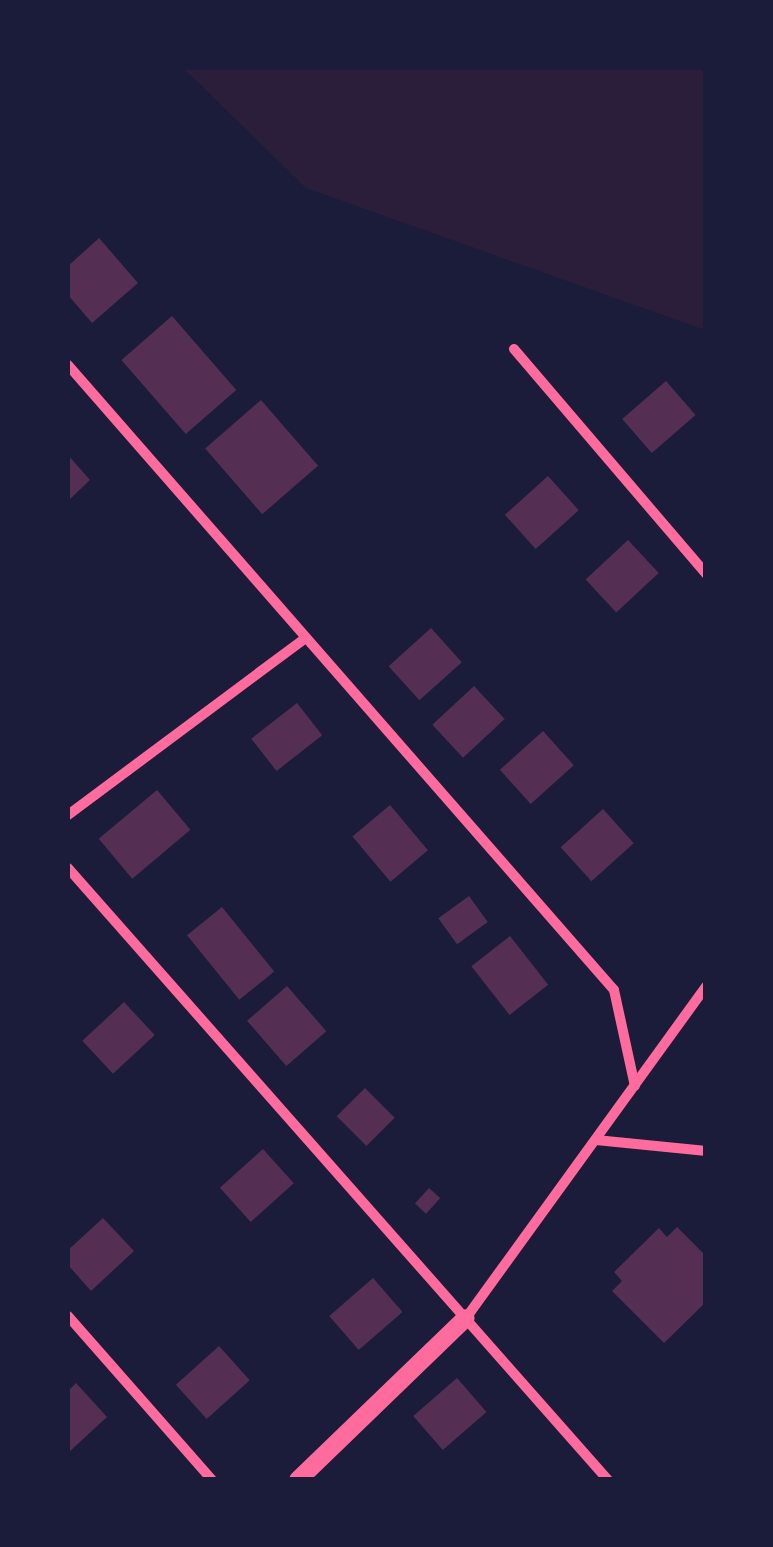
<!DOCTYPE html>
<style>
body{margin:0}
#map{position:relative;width:773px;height:1547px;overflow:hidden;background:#1b1b3a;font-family:"Open Sans",sans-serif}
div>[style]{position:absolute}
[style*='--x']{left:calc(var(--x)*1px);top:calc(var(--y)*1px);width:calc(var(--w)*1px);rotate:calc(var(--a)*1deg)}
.green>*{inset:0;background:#2a1e3b}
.building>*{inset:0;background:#542f53;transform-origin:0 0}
.minor>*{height:10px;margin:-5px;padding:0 5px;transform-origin:5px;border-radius:5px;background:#ff6b9d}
.tertiary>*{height:18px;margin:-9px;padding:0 9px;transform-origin:9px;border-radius:9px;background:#ff6b9d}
span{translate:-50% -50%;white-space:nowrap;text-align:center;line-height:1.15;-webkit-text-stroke:10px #1b1b3a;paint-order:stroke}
.frame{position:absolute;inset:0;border:70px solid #1b1b3a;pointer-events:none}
</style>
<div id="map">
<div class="green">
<i style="clip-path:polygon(183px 68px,705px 68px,705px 330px,306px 188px)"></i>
</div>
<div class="building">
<i style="clip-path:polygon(99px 238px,138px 283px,92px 323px,68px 295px,68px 266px)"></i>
<i style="left:172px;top:316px;width:98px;height:67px;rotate:49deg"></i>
<i style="left:666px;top:381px;width:45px;height:58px;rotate:49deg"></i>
<i style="left:261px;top:400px;width:87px;height:74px;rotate:49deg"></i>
<i style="clip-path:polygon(68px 455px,90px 480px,68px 501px)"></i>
<i style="left:548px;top:476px;width:46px;height:58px;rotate:48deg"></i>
<i style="left:628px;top:540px;width:45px;height:58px;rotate:47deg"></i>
<i style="left:431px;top:628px;width:46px;height:57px;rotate:48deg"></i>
<i style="left:474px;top:686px;width:45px;height:57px;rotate:47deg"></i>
<i style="left:297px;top:703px;width:41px;height:58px;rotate:52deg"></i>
<i style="left:543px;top:731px;width:46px;height:58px;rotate:48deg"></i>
<i style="left:157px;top:790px;width:52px;height:76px;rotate:50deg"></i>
<i style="left:390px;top:805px;width:59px;height:49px;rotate:50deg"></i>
<i style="left:603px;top:809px;width:46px;height:57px;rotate:48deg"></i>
<i style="left:469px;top:896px;width:32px;height:38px;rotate:54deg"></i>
<i style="left:222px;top:907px;width:83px;height:45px;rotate:51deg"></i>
<i style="left:510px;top:936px;width:62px;height:49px;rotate:52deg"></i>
<i style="left:287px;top:986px;width:60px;height:53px;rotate:49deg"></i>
<i style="left:124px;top:1002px;width:45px;height:57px;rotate:47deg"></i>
<i style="left:365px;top:1088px;width:42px;height:40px;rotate:45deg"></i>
<i style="left:263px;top:1149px;width:46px;height:58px;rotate:48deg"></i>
<i style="left:429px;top:1188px;width:15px;height:21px;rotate:42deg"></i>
<i style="clip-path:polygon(103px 1218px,134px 1251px,91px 1291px,68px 1265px,68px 1250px)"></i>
<i style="clip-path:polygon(677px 1227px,706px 1256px,706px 1302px,664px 1343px,612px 1291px,622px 1281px,614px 1272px,659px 1228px,667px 1237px)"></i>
<i style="left:373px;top:1278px;width:45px;height:58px;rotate:49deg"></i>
<i style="left:219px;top:1346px;width:46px;height:58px;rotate:48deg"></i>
<i style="left:457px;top:1378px;width:45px;height:58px;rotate:49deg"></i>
<i style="clip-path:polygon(76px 1383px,107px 1417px,68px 1453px,68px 1391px)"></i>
</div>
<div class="minor">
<i style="--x:514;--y:349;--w:296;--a:49.5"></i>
<i style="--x:68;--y:365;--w:830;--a:48.86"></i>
<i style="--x:614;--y:990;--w:98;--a:77.7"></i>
<i style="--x:68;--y:815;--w:293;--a:-36.7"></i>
<i style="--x:68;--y:868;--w:816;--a:48.58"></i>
<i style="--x:596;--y:1140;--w:111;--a:5.7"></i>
<i style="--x:68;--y:1316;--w:218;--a:48.7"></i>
<i style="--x:466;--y:1318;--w:410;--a:-54.1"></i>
</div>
<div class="tertiary">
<i style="--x:298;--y:1480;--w:233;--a:-44"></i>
</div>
<div class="frame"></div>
</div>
